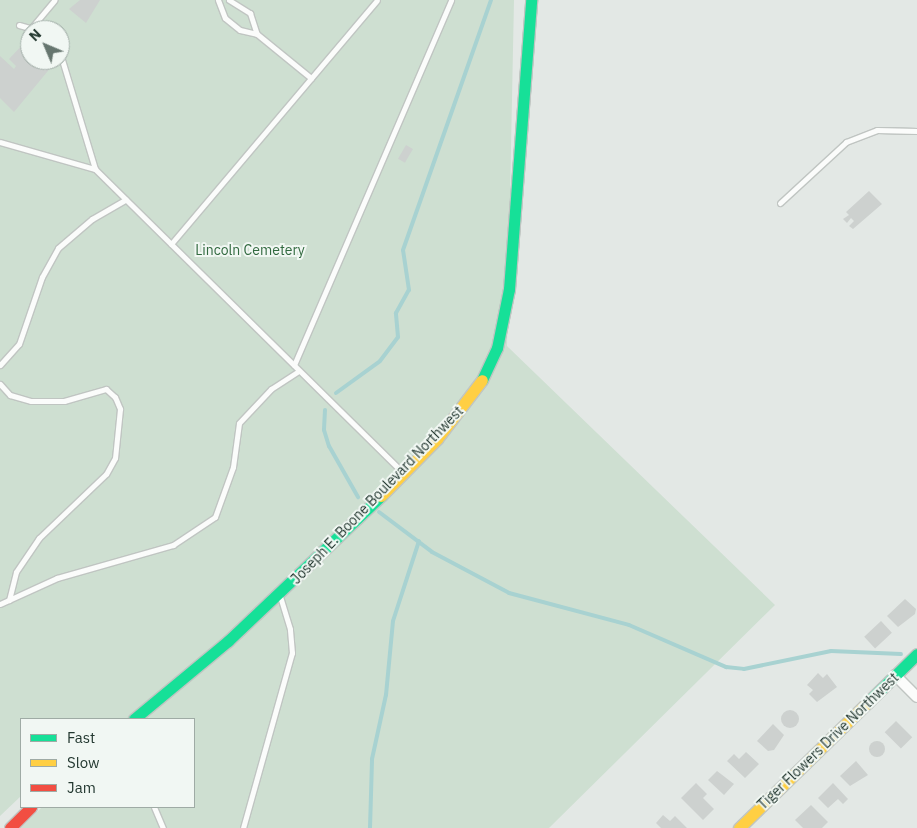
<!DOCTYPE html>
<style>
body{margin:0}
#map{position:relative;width:917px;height:828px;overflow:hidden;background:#e3e8e5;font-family:"IBM Plex Sans",sans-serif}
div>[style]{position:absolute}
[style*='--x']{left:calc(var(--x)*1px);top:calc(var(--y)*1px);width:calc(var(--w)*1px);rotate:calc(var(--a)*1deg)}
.green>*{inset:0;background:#cedfd1}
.stream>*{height:4px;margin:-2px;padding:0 2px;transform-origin:2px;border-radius:2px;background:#a8d2d1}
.building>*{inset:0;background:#cdd1cf;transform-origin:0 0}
.round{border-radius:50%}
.roads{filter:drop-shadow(1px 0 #c0c5c2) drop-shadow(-1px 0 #c0c5c2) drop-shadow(0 1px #c0c5c2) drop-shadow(0 -1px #c0c5c2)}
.lane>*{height:5px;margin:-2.5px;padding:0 2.5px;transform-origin:2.5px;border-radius:2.5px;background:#fbfcfb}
.street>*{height:10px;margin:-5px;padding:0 5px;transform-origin:5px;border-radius:5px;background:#fbfcfb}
.fast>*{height:11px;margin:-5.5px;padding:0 5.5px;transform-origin:5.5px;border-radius:5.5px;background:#16e098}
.slow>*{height:11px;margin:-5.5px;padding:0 5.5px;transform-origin:5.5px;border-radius:5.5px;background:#ffcf43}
.jam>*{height:11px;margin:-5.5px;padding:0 5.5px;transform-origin:5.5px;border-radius:5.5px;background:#f24e42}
span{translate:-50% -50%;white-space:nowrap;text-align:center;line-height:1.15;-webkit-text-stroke:4px #f1f7f3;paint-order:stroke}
.park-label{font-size:14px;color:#326a40}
.street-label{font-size:14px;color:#233830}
.legend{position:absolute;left:20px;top:718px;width:175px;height:90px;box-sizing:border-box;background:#f1f7f3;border:1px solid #9faba5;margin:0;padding:6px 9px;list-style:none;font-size:15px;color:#233830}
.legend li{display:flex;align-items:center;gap:10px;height:25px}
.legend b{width:25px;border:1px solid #9faba5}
.north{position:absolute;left:20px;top:20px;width:50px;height:50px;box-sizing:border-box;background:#f1f7f3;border:1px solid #9faba5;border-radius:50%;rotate:315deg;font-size:14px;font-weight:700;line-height:20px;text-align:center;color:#233830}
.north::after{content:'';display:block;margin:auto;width:18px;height:22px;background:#66766f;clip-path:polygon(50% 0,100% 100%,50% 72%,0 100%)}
</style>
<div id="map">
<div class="green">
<i style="clip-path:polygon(evenodd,0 0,514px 0,507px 346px,775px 605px,549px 828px,21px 828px,42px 807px,194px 807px,194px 719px,21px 719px,21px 796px,0 816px,0 0,30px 30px,60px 30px,60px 60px,30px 60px,30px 30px)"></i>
</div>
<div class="stream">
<i style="--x:336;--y:393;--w:54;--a:-36"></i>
<i style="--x:380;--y:361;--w:30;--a:-53"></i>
<i style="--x:398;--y:337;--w:24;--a:-95"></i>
<i style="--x:396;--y:313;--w:26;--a:-61"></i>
<i style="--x:409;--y:290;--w:40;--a:-98.5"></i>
<i style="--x:403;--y:250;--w:265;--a:-70.6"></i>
<i style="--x:325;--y:410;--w:20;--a:93"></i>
<i style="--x:324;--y:430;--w:17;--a:73"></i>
<i style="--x:329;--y:446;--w:59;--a:60.4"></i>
<i style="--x:379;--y:512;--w:66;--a:37"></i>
<i style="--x:432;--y:552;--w:87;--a:28"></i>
<i style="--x:509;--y:593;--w:124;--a:14.9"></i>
<i style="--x:629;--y:625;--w:106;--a:23.4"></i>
<i style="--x:726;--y:667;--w:18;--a:6"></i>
<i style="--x:744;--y:669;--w:89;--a:-11.7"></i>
<i style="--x:831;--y:651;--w:70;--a:2.5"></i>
<i style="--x:370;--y:828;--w:69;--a:-88.3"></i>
<i style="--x:372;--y:759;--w:66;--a:-77.7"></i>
<i style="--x:386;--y:695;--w:74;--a:-84.6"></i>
<i style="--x:393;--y:621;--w:84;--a:-72"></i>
</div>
<div class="building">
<i style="clip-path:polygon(80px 0,100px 0,86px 23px,69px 9px)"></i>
<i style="clip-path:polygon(26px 41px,30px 46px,30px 60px,46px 60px,52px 66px,14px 112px,0 98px,0 56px,14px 69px,16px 66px,9px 59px)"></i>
<i style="left:406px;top:145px;width:8px;height:16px;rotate:30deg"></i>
<i style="clip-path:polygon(869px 191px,882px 204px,853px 229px,849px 226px,854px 221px,851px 218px,847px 223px,843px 219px,849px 215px,846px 212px)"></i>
<i style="clip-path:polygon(905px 599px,916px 609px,915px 614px,898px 627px,887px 616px)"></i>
<i style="left:881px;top:621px;width:16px;height:23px;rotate:47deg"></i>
<i style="clip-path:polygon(818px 673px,823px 678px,827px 674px,837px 687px,817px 702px,809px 694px,813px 690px,807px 685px)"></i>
<i class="round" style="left:781px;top:710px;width:18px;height:18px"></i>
<i style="left:896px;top:721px;width:23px;height:16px;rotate:45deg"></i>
<i style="clip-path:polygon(773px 724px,784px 735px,774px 750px,768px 751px,757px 741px)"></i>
<i class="round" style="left:869px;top:741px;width:16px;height:16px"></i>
<i style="clip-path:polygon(746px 752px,759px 764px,745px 778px,727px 761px,734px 754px,739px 759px)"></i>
<i style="clip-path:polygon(856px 761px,868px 775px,850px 786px,840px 776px)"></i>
<i style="clip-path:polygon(717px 771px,734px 784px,724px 795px,708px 780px)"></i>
<i style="clip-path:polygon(696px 783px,707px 794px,703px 798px,714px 809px,703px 820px,681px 798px)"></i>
<i style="clip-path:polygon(833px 783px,848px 799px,843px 804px,838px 799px,828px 808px,818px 798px)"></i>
<i style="clip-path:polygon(811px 805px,828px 822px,822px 828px,803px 828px,795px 820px)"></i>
<i style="clip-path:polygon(663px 815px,670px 821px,675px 816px,687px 828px,661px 828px,656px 823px)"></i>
</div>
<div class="roads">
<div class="lane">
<i style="--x:218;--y:0;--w:19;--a:69"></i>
<i style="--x:225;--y:18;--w:19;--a:39"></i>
<i style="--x:240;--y:30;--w:17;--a:13"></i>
<i style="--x:257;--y:34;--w:70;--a:39.2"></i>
<i style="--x:229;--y:0;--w:25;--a:32"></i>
<i style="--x:250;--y:13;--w:22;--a:72"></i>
<i style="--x:19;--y:25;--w:18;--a:16"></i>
<i style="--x:32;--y:27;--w:35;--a:-50"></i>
<i style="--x:60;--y:53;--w:121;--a:73.2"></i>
<i style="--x:95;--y:169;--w:431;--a:44.6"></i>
<i style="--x:0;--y:142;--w:99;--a:15.9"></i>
<i style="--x:780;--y:203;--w:90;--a:-42.7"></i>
<i style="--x:846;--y:142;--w:33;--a:-21"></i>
<i style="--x:877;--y:130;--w:40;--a:1.4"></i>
<i style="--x:171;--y:244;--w:319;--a:-49.8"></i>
<i style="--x:0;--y:365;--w:28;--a:-48"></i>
<i style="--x:19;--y:344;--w:71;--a:-71.1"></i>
<i style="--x:42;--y:277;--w:33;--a:-61"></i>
<i style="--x:58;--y:248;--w:45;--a:-40.5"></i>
<i style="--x:92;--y:219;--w:39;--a:-30"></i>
<i style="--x:294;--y:365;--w:397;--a:-66.7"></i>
<i style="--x:0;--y:384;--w:15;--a:48"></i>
<i style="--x:10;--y:395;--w:22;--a:16"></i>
<i style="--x:31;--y:401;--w:33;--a:0"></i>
<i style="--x:64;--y:401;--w:44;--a:-15.9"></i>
<i style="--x:106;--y:389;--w:12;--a:42"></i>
<i style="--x:115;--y:397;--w:13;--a:67"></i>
<i style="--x:120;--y:409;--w:49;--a:95.8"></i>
<i style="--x:115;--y:458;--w:18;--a:119"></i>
<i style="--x:106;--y:474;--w:93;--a:136.3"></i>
<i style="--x:39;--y:538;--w:41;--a:124.1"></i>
<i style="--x:16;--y:572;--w:29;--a:104"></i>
<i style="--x:0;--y:604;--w:63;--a:-24.5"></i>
<i style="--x:57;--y:578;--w:121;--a:-15.9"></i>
<i style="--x:173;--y:545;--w:50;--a:-33.7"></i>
<i style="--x:215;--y:517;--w:53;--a:-70.2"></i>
<i style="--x:233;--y:467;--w:44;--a:-82.2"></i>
<i style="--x:239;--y:423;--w:47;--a:-46.7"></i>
<i style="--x:271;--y:389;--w:33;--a:-33"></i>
<i style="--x:154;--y:807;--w:23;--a:67"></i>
<i style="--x:243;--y:828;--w:182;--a:-74.4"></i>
<i style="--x:292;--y:653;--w:24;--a:-95"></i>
<i style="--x:290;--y:629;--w:37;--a:-107"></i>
</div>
<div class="street">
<i style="--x:895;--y:675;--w:31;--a:45"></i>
</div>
<div class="fast">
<i style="--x:482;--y:380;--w:35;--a:-65"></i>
<i style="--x:497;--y:348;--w:60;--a:-78.5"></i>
<i style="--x:509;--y:289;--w:290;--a:-85.6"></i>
<i style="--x:867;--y:703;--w:70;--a:-44.4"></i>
<i style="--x:134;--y:719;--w:122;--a:-39.7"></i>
<i style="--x:228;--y:641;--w:211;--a:-43.5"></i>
</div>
<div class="slow">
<i style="--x:381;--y:496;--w:80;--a:-45.5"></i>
<i style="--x:437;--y:439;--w:74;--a:-52.7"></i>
<i style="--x:739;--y:828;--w:179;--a:-44.3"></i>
</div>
<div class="jam">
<i style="--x:10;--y:828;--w:30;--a:-45"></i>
</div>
</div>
<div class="park-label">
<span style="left:250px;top:250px">Lincoln Cemetery</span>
</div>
<div class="street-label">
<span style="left:377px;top:495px;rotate:-46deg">Joseph E. Boone Boulevard Northwest</span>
<span style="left:828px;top:741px;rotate:-44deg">Tiger Flowers Drive Northwest</span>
</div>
<ul class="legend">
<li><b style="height:6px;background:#16e098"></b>Fast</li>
<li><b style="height:6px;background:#ffcf43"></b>Slow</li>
<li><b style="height:6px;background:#f24e42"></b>Jam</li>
</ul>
<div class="north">N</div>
</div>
